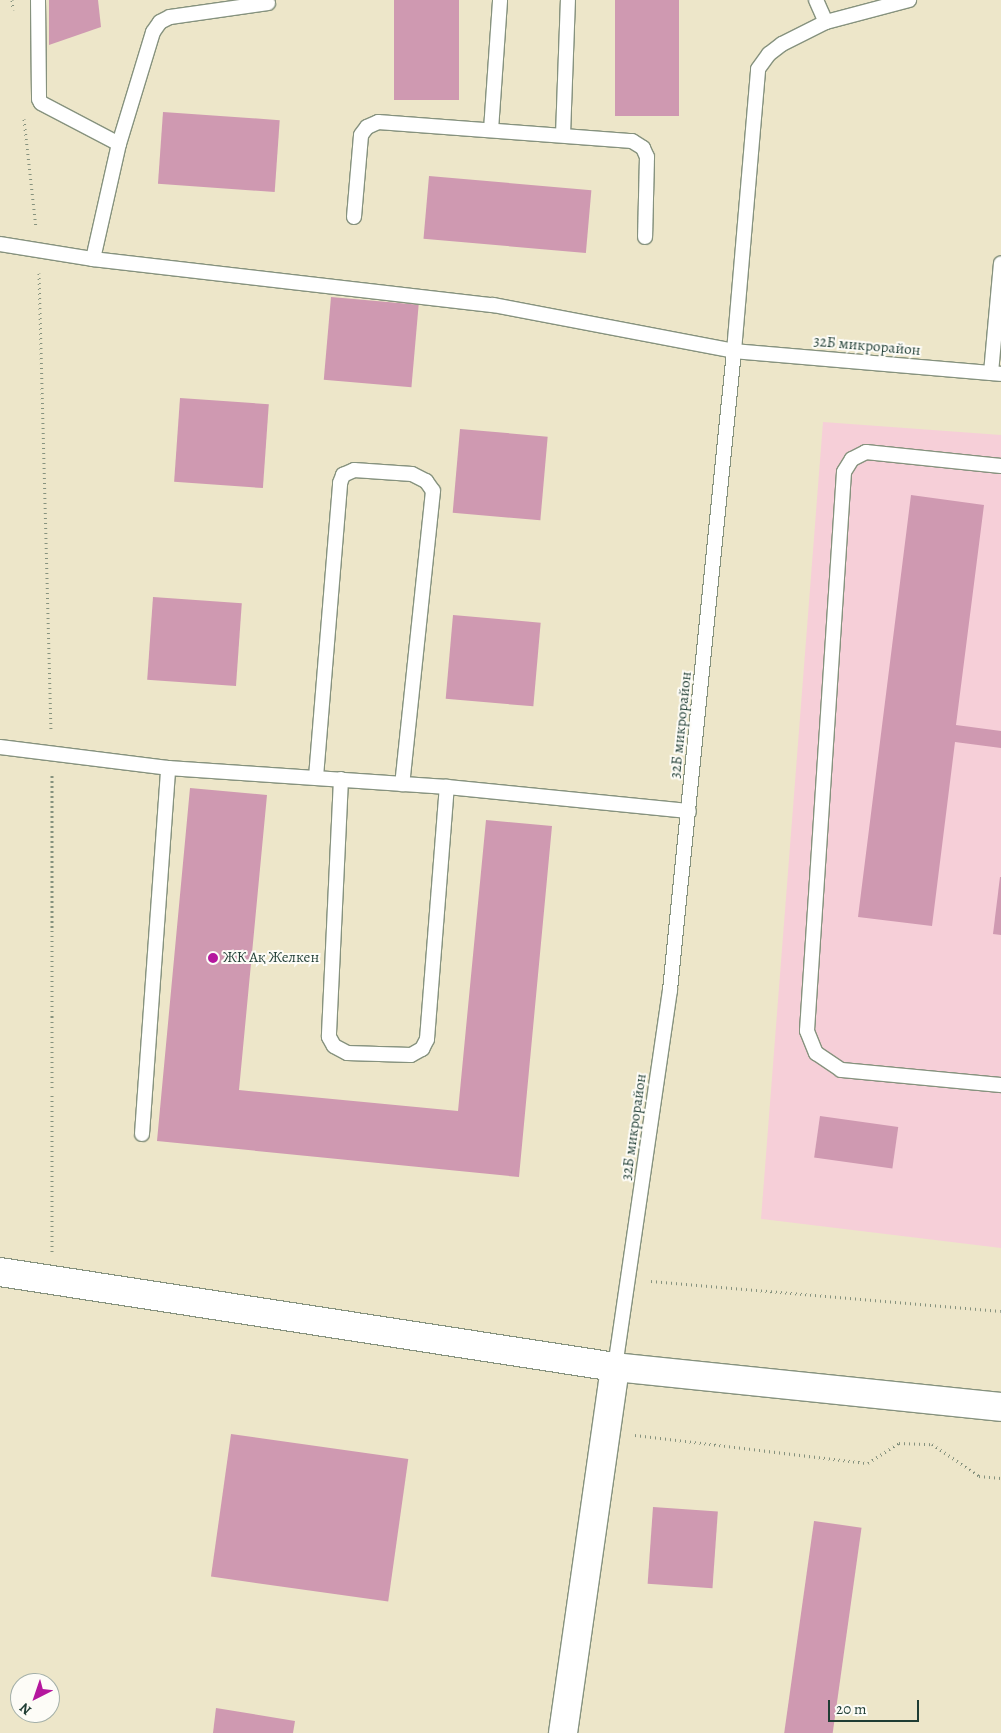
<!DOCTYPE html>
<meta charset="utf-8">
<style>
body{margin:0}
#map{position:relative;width:1001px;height:1733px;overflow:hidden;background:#ede6c9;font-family:Alegreya,serif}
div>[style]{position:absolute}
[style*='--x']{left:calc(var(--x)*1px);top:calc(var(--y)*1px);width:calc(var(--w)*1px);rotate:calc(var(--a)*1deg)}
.built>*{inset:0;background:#f6cfd8}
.building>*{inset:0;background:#cf99b1;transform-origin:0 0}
.path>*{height:3px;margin-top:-1.5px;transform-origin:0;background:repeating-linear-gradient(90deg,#86927e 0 1px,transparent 0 5px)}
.roads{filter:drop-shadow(1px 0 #86927e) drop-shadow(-1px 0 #86927e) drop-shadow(0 1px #86927e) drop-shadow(0 -1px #86927e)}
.service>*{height:14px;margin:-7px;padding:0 7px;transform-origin:7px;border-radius:7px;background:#fff}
.minor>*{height:28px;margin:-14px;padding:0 14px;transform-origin:14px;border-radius:14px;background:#fff}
.tertiary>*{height:28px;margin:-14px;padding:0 14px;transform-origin:14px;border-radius:14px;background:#fff}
.dots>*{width:14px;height:14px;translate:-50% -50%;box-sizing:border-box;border:2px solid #fdfcf7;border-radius:50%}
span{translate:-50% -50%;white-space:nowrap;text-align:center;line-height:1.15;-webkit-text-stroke:4px #fdfcf7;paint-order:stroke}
.street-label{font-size:15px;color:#1f3d34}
.poi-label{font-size:15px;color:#1f3d34}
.left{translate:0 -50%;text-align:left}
.north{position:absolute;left:10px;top:1673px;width:50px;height:50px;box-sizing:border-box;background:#fdfcf7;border:1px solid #a4b0a9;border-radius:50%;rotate:221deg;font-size:14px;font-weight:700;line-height:20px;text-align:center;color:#1f3d34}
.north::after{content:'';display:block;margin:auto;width:18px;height:22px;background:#b5179e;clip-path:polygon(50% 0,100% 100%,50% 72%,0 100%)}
.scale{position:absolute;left:828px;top:1700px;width:91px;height:22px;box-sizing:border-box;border:2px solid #1f3d34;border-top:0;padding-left:6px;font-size:15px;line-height:18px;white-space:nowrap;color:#1f3d34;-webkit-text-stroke:4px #fdfcf7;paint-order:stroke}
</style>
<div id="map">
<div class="built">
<i style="clip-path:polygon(823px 422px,1001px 435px,1001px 1248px,761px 1219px)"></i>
</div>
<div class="building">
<i style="clip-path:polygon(49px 0,98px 0,101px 27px,49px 45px)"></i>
<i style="left:394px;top:0;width:65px;height:100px"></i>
<i style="left:615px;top:0;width:64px;height:116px"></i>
<i style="left:163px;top:112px;width:117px;height:72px;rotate:4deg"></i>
<i style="left:429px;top:176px;width:163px;height:63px;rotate:5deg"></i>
<i style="left:331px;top:297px;width:88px;height:83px;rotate:5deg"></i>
<i style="left:180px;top:398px;width:89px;height:84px;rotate:4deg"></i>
<i style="left:460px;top:429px;width:88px;height:84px;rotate:5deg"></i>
<i style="clip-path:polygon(911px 495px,984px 505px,956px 725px,1001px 731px,1001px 748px,955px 742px,932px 926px,858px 917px)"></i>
<i style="left:153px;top:597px;width:89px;height:83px;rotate:4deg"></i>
<i style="left:453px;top:615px;width:88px;height:84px;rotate:5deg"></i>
<i style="clip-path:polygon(190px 788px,267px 795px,239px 1090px,458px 1111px,486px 820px,552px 826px,519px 1177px,157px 1141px)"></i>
<i style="clip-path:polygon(1000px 877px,1001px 877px,1001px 935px,993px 934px)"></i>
<i style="left:820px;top:1116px;width:79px;height:42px;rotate:8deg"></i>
<i style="left:231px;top:1434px;width:179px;height:144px;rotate:8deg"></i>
<i style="left:653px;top:1507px;width:65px;height:77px;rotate:4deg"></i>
<i style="left:814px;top:1521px;width:48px;height:214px;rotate:8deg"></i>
<i style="clip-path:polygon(216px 1708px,295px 1721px,293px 1733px,213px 1733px)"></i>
</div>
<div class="path">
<i style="--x:12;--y:0;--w:10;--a:84"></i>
<i style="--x:24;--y:119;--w:109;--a:83.7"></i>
<i style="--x:39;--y:273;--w:459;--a:88.5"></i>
<i style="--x:52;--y:1252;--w:477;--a:-90"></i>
<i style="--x:651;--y:1281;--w:351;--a:4.9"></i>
<i style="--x:635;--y:1435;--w:235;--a:6.9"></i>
<i style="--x:868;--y:1463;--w:37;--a:-33"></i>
<i style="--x:899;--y:1443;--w:33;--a:2"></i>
<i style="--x:932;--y:1444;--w:57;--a:34.2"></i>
<i style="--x:979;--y:1476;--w:22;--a:5"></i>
</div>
<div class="roads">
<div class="service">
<i style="--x:38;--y:0;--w:99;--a:89.4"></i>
<i style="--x:39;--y:99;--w:4;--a:63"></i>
<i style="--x:41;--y:103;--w:88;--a:27.7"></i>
<i style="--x:816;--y:0;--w:24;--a:66"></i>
<i style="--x:491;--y:130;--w:130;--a:-86"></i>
<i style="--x:563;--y:135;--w:135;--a:-87.9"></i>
<i style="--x:354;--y:217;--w:82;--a:-85.1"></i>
<i style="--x:361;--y:135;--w:10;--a:-53"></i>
<i style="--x:367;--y:127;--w:12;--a:-24"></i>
<i style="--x:378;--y:122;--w:255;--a:4.3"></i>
<i style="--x:632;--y:141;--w:13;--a:32"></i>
<i style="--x:643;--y:148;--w:10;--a:66"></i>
<i style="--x:647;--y:157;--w:80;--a:91.4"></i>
<i style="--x:0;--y:244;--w:94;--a:9.2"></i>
<i style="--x:93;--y:259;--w:403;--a:6.6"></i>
<i style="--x:493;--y:305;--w:245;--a:10.8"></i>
<i style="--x:734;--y:351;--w:283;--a:-85.1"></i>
<i style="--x:758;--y:69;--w:19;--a:-54"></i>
<i style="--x:769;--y:54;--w:16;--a:-38"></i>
<i style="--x:782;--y:44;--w:49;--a:-26.6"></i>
<i style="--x:826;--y:22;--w:86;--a:-14.8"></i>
<i style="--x:93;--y:259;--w:118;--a:-77.3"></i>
<i style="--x:119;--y:144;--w:117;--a:-73.1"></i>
<i style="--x:153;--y:32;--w:12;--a:-55"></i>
<i style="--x:160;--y:22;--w:11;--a:-27"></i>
<i style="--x:170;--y:17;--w:99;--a:-8.1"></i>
<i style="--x:991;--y:373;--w:110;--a:-84.8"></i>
<i style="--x:1001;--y:466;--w:136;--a:-174.1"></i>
<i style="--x:866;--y:452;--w:16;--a:153"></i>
<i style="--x:852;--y:459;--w:15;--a:122"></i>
<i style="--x:844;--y:472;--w:560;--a:93.79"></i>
<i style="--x:807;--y:1031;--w:24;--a:68"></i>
<i style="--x:816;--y:1053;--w:30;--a:34"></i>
<i style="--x:841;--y:1070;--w:161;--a:5.4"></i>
<i style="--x:0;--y:747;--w:169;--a:7.1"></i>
<i style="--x:168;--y:768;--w:280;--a:3.9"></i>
<i style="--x:447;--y:787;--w:243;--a:5.7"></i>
<i style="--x:316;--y:777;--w:295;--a:-85.3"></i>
<i style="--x:340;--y:483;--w:9;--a:-69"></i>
<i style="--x:343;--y:475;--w:12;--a:-24"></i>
<i style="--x:354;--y:470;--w:58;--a:3.9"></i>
<i style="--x:412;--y:474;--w:16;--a:27"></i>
<i style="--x:426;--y:481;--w:12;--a:55"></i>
<i style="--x:433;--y:491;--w:295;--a:96"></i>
<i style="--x:341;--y:779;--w:258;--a:92.7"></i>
<i style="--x:329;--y:1037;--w:10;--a:61"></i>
<i style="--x:334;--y:1046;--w:15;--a:28"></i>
<i style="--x:347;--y:1053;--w:64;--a:1.8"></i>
<i style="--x:411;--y:1055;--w:13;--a:-29"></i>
<i style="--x:422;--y:1049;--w:11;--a:-63"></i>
<i style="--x:427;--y:1039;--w:253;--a:-85.5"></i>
<i style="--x:142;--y:1134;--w:367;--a:-85.9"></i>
<i style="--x:615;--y:1367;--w:381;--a:-81.7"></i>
<i style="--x:670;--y:990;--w:642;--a:-84.28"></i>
<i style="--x:734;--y:351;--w:268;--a:4.9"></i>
</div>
<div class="minor">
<i style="--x:563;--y:1733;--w:370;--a:-81.9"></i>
</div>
<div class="tertiary">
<i style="--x:0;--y:1272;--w:622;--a:8.78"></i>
<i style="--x:615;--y:1367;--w:388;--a:5.9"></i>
</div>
</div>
<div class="dots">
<i style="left:213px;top:958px;background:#b5179e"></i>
</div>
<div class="street-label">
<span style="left:867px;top:346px;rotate:5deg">32Б микрорайон</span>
<span style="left:681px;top:725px;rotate:-84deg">32Б микрорайон</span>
<span style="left:634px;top:1127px;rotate:-82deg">32Б микрорайон</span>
</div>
<div class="poi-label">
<span class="left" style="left:223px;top:958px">ЖК Ақ Желкен</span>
</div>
<div class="north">N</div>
<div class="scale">20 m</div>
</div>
